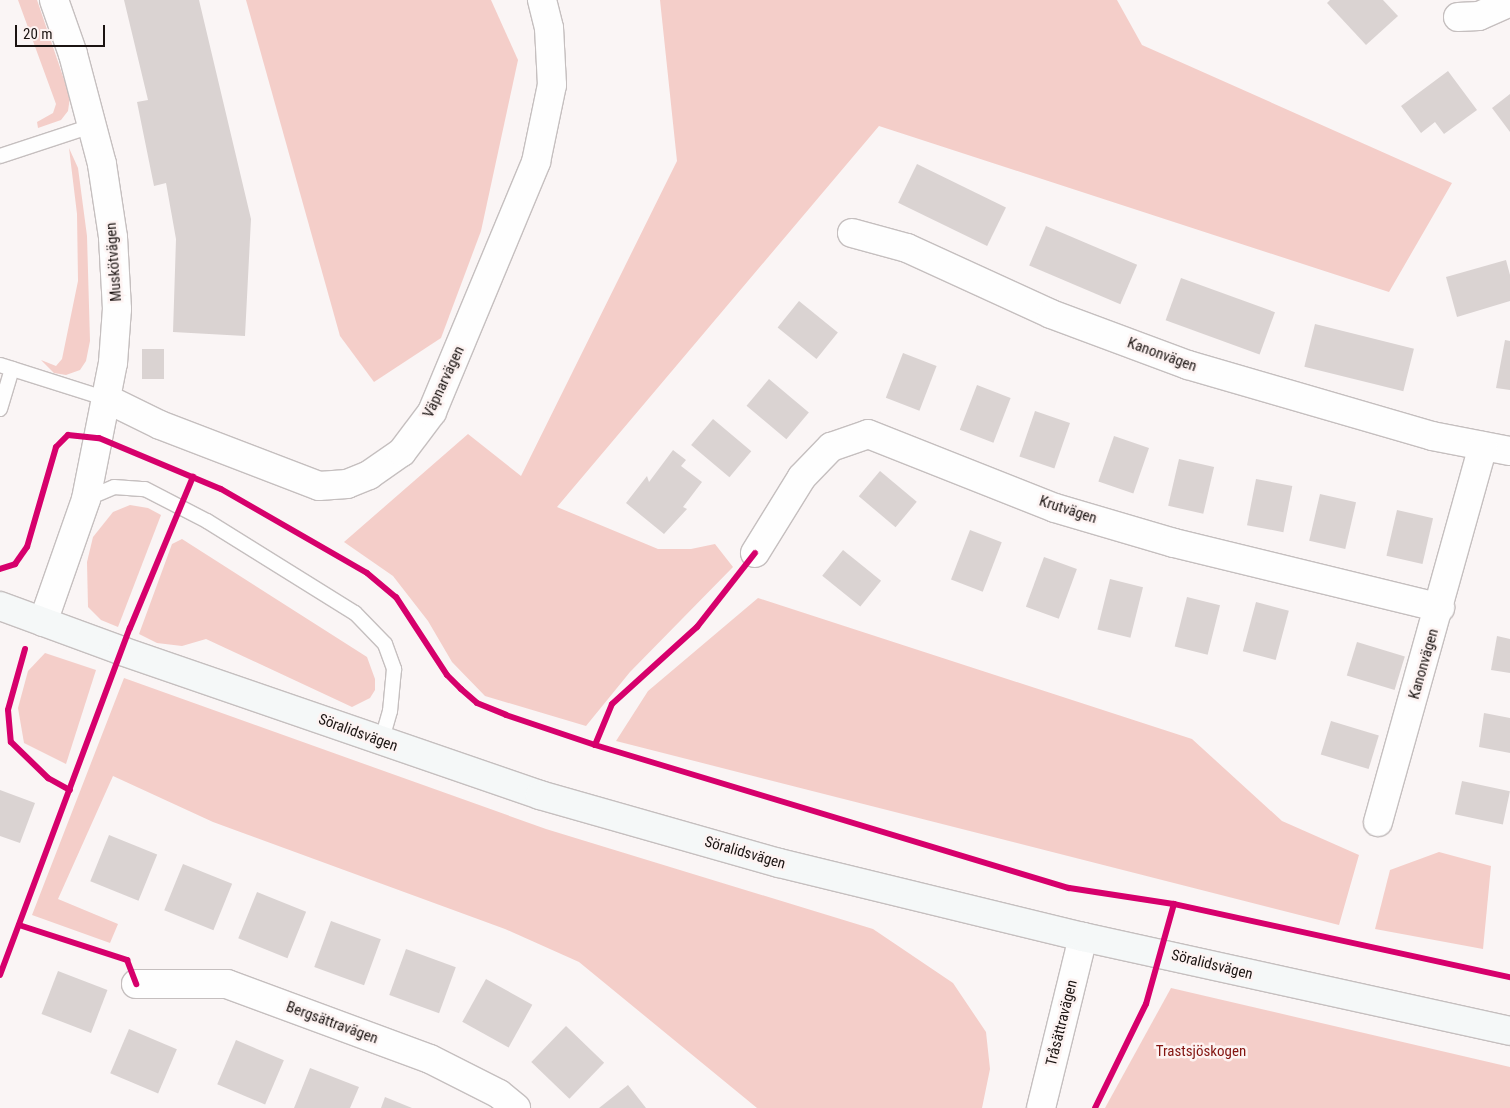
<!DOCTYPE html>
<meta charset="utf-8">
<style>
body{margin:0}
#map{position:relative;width:1510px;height:1108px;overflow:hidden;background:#faf5f5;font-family:"Roboto Condensed",sans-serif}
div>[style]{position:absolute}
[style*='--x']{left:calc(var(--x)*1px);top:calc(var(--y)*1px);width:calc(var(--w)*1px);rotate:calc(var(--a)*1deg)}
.green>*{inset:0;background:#f4cec9}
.building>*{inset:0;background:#dad3d2;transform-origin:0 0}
.roads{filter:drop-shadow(1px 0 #c5bfbf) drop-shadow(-1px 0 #c5bfbf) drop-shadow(0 1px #c5bfbf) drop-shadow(0 -1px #c5bfbf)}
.lane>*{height:14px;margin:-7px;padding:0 7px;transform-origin:7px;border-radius:7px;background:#fefefe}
.street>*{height:28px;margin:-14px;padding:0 14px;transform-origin:14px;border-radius:14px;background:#fefefe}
.secondary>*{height:28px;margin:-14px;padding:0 14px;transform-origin:14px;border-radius:14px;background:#f5f8f8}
.cycleway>*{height:6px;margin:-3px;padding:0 3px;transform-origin:3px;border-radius:3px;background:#d6006c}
span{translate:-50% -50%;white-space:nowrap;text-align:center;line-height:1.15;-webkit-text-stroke:5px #fdf3f2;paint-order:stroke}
.street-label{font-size:15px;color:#1b1412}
.park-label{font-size:15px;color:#831511}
.scale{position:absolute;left:15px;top:25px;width:90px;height:22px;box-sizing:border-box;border:2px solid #1b1412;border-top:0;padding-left:6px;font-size:15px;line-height:18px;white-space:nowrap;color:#1b1412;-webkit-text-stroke:4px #fdf3f2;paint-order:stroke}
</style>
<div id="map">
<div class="green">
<i style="clip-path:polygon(18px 0,37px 0,70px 97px,68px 111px,61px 120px,38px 128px,37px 122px,53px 113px,56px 104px)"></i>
<i style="clip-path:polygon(246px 0,491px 0,518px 60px,481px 231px,441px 338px,374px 382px,340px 336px)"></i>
<i style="clip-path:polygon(660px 0,1117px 0,1142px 45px,1452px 183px,1389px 292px,879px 126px,557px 507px,658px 549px,691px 549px,715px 544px,733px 567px,630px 672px,586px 726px,485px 696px,452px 662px,428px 621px,393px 576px,344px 542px,468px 434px,521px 476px,677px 161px)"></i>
<i style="clip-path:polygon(69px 148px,78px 168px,87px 236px,90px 341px,86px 361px,80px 370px,66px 375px,54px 373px,41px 360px,56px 366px,62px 359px,78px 281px,77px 214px)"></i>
<i style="clip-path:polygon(130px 505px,148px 508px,161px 515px,118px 627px,101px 620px,88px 607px,87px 562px,93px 537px,113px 512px)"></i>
<i style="clip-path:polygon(182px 539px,367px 657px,375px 679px,375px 690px,370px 698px,352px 707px,206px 639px,182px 646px,157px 643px,139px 634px,172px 544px)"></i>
<i style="clip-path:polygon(758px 598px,1192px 739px,1282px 821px,1359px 855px,1339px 925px,616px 741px,648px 691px)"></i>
<i style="clip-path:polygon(45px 653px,96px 670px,66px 764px,24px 743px,18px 708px,28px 671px)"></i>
<i style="clip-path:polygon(124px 678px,546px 829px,873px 929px,953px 983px,986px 1032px,990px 1069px,982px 1108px,757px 1108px,579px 962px,505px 929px,213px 822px,113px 776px,58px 899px,118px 924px,110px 943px,32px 915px)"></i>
<i style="clip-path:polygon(1439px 852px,1491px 866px,1483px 949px,1375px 929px,1390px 870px)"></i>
<i style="clip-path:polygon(1171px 988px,1510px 1067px,1510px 1108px,1105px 1108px)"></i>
</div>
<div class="building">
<i style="clip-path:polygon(124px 0,199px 0,251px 219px,245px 336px,173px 332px,176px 239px,166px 183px,154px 186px,137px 102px,148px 100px)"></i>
<i style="clip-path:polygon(1330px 0,1383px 0,1398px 16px,1366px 45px,1327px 3px)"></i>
<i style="clip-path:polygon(1448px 71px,1477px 110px,1444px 134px,1435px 122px,1421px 133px,1401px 106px)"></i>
<i style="clip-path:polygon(1510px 94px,1510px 132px,1492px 108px)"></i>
<i style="left:917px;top:164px;width:99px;height:43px;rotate:26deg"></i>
<i style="left:1046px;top:226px;width:99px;height:43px;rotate:23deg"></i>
<i style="clip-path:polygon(1506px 260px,1510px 275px,1510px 301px,1457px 317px,1446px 277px)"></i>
<i style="left:1181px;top:278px;width:100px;height:45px;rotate:20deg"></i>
<i style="left:799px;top:301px;width:50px;height:34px;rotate:39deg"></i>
<i style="left:1315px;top:324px;width:102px;height:44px;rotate:14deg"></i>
<i style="clip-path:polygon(1505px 340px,1510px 341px,1510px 390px,1496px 388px)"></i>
<i style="left:142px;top:349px;width:22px;height:30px"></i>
<i style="left:903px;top:353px;width:36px;height:48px;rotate:21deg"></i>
<i style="left:769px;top:379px;width:52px;height:35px;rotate:40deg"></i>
<i style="left:977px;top:385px;width:36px;height:48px;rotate:21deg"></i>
<i style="left:1035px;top:411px;width:37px;height:48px;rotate:19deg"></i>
<i style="left:713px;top:419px;width:50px;height:34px;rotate:40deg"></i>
<i style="left:1114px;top:436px;width:37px;height:48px;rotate:19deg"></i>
<i style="clip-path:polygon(673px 450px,686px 460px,681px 466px,702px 482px,683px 507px,687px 509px,664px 534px,626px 503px,647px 476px,649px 482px)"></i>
<i style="left:1179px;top:459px;width:36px;height:48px;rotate:13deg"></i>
<i style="left:880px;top:471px;width:48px;height:33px;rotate:40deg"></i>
<i style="left:1256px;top:479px;width:37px;height:47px;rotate:11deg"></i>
<i style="left:1320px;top:494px;width:37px;height:48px;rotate:13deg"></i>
<i style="left:1397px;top:510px;width:37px;height:47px;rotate:13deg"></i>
<i style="left:970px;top:530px;width:34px;height:53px;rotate:21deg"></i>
<i style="left:843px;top:550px;width:49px;height:33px;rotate:39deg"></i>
<i style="left:1044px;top:557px;width:35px;height:53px;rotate:20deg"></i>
<i style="left:1110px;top:579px;width:34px;height:52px;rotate:14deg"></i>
<i style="left:1187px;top:597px;width:34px;height:51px;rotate:14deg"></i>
<i style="left:1256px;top:602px;width:34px;height:51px;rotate:15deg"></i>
<i style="clip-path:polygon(1497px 636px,1510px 639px,1510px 673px,1491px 670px)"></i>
<i style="left:1357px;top:642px;width:50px;height:35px;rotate:17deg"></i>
<i style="clip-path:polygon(1484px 713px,1510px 718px,1510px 753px,1479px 747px)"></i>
<i style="left:1331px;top:721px;width:50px;height:35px;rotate:17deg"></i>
<i style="left:1462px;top:781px;width:49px;height:34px;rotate:12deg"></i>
<i style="clip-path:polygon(0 790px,35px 803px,20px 843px,0 836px)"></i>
<i style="left:109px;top:835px;width:52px;height:50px;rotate:22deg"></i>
<i style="left:183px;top:864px;width:53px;height:50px;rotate:22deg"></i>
<i style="left:257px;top:892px;width:53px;height:50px;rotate:22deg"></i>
<i style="left:331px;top:921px;width:53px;height:49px;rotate:20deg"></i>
<i style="left:406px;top:949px;width:53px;height:49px;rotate:20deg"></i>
<i style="left:58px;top:971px;width:53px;height:46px;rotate:21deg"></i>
<i style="left:486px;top:979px;width:53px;height:49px;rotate:29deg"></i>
<i style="left:566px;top:1026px;width:53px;height:50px;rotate:44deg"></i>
<i style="left:129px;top:1029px;width:52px;height:48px;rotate:23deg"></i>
<i style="left:236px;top:1040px;width:52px;height:48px;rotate:23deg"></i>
<i style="clip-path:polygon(310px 1068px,359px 1087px,350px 1108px,294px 1108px)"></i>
<i style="clip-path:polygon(628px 1085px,646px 1108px,599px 1108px)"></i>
<i style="clip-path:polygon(385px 1097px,412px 1108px,381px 1108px)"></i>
</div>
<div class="roads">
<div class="lane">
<i style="--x:0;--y:156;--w:96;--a:-18.2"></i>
<i style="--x:0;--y:365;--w:112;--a:17.6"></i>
<i style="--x:0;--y:409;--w:42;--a:-73.3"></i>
<i style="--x:86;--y:499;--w:30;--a:-23"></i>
<i style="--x:114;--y:487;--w:31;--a:4"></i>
<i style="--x:145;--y:489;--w:70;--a:27.3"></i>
<i style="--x:207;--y:521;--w:174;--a:31.9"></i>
<i style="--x:355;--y:613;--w:43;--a:45.9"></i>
<i style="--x:385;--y:644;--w:27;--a:70"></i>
<i style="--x:394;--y:669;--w:42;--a:95.4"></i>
<i style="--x:390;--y:711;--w:32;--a:106"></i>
</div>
<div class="street">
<i style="--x:1458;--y:17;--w:21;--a:-3"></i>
<i style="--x:1479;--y:16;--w:34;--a:-24"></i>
<i style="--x:852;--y:233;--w:57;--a:15.3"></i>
<i style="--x:907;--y:248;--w:158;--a:24.6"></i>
<i style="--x:1051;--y:314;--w:146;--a:20.4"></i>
<i style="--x:1188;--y:365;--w:254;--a:16.2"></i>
<i style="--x:1432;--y:436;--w:79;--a:10.9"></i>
<i style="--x:107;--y:399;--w:59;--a:26.1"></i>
<i style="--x:160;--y:425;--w:170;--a:21"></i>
<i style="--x:319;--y:486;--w:28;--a:-4"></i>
<i style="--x:347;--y:484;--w:24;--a:-22"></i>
<i style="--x:369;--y:475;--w:40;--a:-34.9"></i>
<i style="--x:402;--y:452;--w:50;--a:-53.1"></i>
<i style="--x:432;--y:412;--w:271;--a:-67.4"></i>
<i style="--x:536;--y:162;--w:79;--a:-78.3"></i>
<i style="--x:552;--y:85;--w:57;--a:-93"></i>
<i style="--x:549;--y:28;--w:29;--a:-104"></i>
<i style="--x:755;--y:553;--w:89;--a:-58.3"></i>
<i style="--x:802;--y:477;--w:42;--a:-46"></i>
<i style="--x:831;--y:447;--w:39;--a:-19"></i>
<i style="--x:868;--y:434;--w:201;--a:21.6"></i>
<i style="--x:1055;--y:508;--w:124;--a:16.4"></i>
<i style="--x:1174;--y:543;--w:274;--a:13.7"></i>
<i style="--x:43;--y:622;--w:130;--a:-70.7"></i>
<i style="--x:86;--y:499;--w:139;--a:-78.8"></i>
<i style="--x:113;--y:363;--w:54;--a:-85.8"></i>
<i style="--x:117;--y:309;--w:72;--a:-93.2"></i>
<i style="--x:113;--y:237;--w:74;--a:-98.6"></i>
<i style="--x:102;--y:164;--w:114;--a:-104.8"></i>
<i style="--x:73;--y:54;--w:57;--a:-109.4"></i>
<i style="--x:1378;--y:822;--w:390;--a:-74.4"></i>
<i style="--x:136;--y:984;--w:91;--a:0"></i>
<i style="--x:227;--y:984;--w:216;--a:20.3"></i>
<i style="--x:430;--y:1059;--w:77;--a:26.9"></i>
<i style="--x:499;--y:1094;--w:22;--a:39"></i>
<i style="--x:1041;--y:1108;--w:176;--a:-76.2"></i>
</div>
<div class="secondary">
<i style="--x:0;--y:606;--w:130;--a:20.2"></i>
<i style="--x:122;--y:651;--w:442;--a:19"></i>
<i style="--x:540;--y:795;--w:248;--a:15.9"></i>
<i style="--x:779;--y:863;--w:313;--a:13.7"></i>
<i style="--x:1083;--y:937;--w:437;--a:12.4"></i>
</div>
</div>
<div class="cycleway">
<i style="--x:0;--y:569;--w:16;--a:-18"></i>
<i style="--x:15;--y:564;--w:21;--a:-55"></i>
<i style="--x:27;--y:547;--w:104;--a:-73.8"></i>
<i style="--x:56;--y:447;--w:17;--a:-45"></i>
<i style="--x:68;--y:435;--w:31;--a:6"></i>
<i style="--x:99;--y:438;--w:132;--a:22.7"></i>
<i style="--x:221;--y:489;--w:168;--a:29.9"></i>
<i style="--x:367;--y:573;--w:38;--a:40"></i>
<i style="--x:396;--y:597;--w:93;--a:56.8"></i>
<i style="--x:447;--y:675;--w:20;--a:45"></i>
<i style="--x:461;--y:689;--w:21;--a:41"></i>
<i style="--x:477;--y:703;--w:31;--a:22"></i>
<i style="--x:506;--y:715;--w:94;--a:18.6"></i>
<i style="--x:595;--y:745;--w:495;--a:16.8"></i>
<i style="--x:1069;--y:888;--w:106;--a:8.7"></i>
<i style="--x:1174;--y:904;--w:344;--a:12.3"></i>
<i style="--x:25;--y:649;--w:63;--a:105.6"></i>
<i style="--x:8;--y:710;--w:32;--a:85"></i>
<i style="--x:11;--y:742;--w:52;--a:44.2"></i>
<i style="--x:48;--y:778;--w:25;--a:29"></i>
<i style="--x:595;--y:745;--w:44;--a:-67.5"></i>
<i style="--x:612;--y:704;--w:115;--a:-42.2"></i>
<i style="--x:697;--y:627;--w:94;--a:-51.9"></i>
<i style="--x:19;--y:925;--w:114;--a:18"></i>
<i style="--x:127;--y:960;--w:26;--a:69"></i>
<i style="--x:0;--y:975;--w:371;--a:-69.5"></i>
<i style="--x:130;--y:628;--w:164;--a:-67.4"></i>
<i style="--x:1095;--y:1108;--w:116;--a:-63.9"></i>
<i style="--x:1146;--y:1004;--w:104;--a:-74.4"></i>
</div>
<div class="street-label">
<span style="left:114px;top:262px;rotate:-94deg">Muskötvägen</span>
<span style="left:1162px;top:355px;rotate:20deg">Kanonvägen</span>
<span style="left:444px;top:382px;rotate:-65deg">Väpnarvägen</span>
<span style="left:1068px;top:510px;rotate:18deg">Krutvägen</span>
<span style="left:1424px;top:664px;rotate:-74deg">Kanonvägen</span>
<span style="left:358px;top:733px;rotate:20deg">Söralidsvägen</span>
<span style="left:745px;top:853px;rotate:16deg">Söralidsvägen</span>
<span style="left:1212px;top:965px;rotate:14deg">Söralidsvägen</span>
<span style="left:332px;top:1023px;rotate:20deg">Bergsättravägen</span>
<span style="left:1062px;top:1023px;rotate:-76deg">Tråsättravägen</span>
</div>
<div class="park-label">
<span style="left:1201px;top:1052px">Trastsjöskogen</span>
</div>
<div class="scale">20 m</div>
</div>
